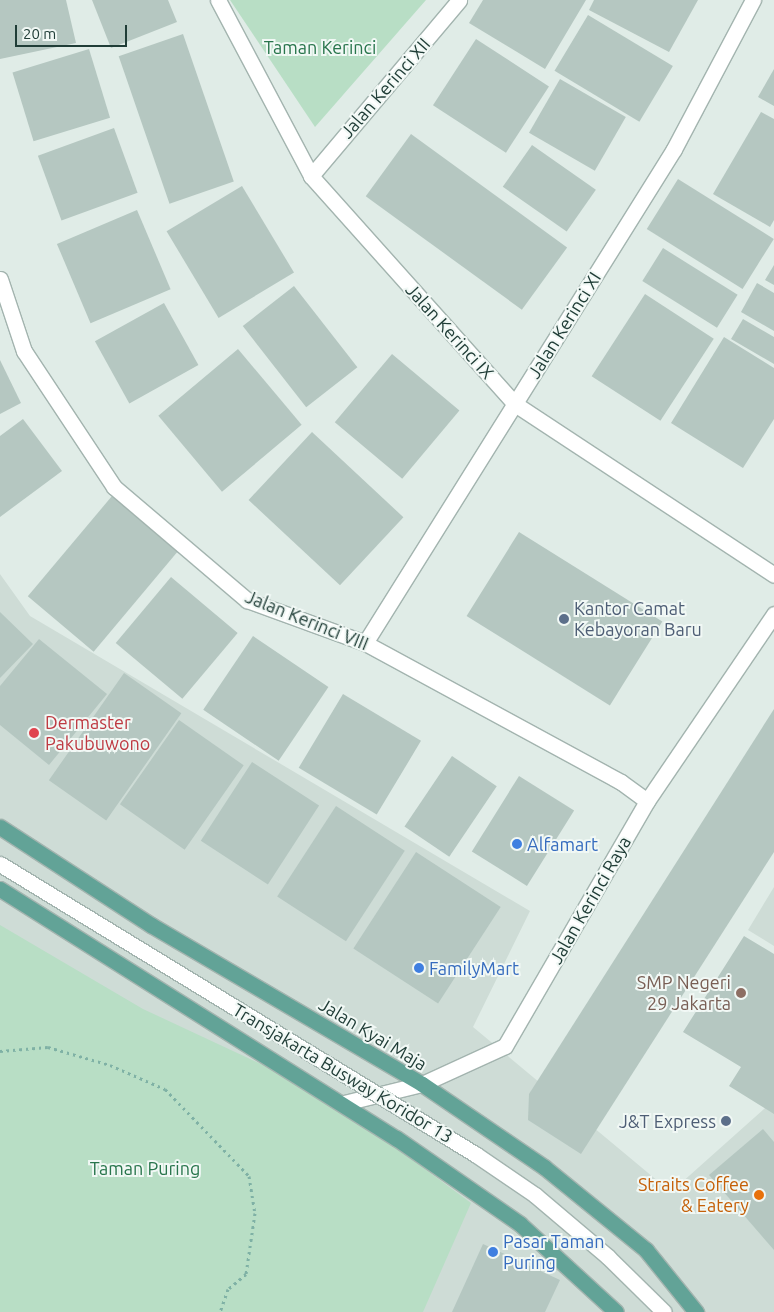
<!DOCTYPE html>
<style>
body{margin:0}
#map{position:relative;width:774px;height:1312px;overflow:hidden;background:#e0ece7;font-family:Ubuntu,sans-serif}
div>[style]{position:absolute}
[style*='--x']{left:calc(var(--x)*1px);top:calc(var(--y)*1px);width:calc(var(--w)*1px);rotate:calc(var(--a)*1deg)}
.built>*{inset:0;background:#cedcd6}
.green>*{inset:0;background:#b8dec5}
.building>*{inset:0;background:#b5c7c1;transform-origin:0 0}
.path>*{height:3px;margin-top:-1.5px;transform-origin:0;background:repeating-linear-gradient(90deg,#7fb1a5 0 2.5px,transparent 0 6.5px)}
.roads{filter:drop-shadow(1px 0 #a3b4af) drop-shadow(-1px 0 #a3b4af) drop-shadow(0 1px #a3b4af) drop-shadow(0 -1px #a3b4af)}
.minor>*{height:15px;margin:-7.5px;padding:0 7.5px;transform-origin:7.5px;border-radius:7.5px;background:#fff}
.major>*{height:15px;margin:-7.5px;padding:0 7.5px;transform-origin:7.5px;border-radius:7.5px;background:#62a397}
.bridges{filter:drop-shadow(1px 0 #a3b4af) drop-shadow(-1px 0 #a3b4af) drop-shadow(0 1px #a3b4af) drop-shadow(0 -1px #a3b4af)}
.minor-bridge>*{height:15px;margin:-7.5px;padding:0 7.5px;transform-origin:7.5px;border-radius:7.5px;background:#fff}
.dots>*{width:14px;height:14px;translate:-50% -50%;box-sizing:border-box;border:2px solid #f1f8f5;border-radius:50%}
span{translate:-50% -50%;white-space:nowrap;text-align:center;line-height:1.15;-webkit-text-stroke:4px #f1f8f5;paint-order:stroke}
.park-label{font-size:18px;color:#28754c}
.street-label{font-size:18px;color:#203d37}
.service-label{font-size:18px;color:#4e5e75}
.left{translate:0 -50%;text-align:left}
.right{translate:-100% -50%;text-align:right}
.health-label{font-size:18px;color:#be3a42}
.shop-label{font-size:18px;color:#366cbe}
.education-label{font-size:18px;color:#785e54}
.food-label{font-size:18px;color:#c56008}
.scale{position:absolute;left:15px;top:25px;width:112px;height:22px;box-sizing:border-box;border:2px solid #203d37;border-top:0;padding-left:6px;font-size:15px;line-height:18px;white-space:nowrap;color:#203d37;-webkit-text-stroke:4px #f1f8f5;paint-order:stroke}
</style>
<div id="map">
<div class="built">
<i style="clip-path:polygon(0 574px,30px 616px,530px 911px,473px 1027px,671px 1192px,774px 1100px,774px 1312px,0 1312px)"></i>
<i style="clip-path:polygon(774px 887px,774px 946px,748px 930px)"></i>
</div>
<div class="green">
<i style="clip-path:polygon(230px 0,426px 0,315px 127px)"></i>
<i style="clip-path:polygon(0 925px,143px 1009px,319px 1091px,471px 1203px,423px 1312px,0 1312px)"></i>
</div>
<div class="building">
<i style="clip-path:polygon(0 0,66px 0,76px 43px,0 59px)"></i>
<i style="clip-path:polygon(92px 0,168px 0,177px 22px,111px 48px)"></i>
<i style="clip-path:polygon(483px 0,586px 0,545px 69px,469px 23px)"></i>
<i style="clip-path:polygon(594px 0,698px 0,669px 52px,589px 10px)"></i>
<i style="left:588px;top:15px;width:99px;height:65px;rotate:31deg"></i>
<i style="left:183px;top:34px;width:156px;height:68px;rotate:71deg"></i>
<i style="left:476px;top:39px;width:87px;height:79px;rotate:33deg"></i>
<i style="left:89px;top:49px;width:72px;height:80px;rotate:73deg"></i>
<i style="clip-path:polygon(774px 69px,774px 106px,758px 97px)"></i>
<i style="left:560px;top:79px;width:76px;height:62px;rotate:30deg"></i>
<i style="clip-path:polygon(761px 112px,774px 119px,774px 220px,770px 227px,713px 194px)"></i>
<i style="left:114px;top:128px;width:69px;height:81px;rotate:70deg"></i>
<i style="left:411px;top:134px;width:193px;height:77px;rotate:36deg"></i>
<i style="left:532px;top:145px;width:78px;height:51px;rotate:35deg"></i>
<i style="left:678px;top:179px;width:113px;height:59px;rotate:32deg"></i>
<i style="left:242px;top:186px;width:101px;height:88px;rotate:59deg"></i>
<i style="left:137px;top:210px;width:86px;height:87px;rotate:67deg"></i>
<i style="left:663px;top:248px;width:88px;height:39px;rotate:32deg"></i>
<i style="clip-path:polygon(774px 265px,774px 285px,765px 280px)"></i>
<i style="clip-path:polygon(757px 283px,774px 293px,774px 331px,741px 312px)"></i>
<i style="left:294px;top:286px;width:103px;height:65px;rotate:52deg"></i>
<i style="left:645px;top:294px;width:82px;height:98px;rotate:33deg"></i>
<i style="left:164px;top:303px;width:71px;height:79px;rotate:61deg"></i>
<i style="clip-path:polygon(743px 319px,774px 337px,774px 364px,731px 339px)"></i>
<i style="clip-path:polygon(724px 337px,774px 368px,774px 419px,743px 468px,671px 423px)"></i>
<i style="left:238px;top:349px;width:99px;height:104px;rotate:50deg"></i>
<i style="left:392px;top:354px;width:88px;height:89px;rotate:40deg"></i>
<i style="clip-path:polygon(0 360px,21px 403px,0 414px)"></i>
<i style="clip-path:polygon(23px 419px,62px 471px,0 517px,0 436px)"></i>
<i style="left:312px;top:432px;width:125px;height:93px;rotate:43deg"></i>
<i style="left:112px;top:496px;width:86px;height:131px;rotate:40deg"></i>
<i style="left:519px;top:532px;width:169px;height:99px;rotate:32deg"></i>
<i style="left:171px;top:577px;width:87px;height:86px;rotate:40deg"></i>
<i style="clip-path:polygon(0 612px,33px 644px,0 678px)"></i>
<i style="left:253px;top:636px;width:91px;height:89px;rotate:34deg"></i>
<i style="clip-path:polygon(39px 639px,107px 694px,49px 765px,0 725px,0 686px)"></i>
<i style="left:124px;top:673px;width:70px;height:131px;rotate:35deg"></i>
<i style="left:343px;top:694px;width:91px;height:86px;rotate:31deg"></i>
<i style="clip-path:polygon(774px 709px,774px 852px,581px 1154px,528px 1120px,529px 1094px)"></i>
<i style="left:179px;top:720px;width:79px;height:103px;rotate:35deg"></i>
<i style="left:452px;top:756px;width:54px;height:85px;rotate:34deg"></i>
<i style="left:252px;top:762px;width:80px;height:94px;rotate:33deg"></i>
<i style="left:519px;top:776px;width:65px;height:89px;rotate:32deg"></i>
<i style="left:336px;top:806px;width:82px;height:108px;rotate:33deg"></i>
<i style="left:416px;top:852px;width:101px;height:115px;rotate:33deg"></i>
<i style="clip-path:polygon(744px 936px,774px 954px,774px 1114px,729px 1086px,741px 1067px,683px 1032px)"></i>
<i style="clip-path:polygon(763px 1129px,774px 1142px,774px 1250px,709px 1175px)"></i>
<i style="clip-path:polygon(483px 1244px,560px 1280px,545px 1312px,452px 1312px)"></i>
</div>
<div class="path">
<i style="--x:0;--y:1051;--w:48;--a:-4.8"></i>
<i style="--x:48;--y:1047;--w:65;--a:16.2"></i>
<i style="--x:110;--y:1065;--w:60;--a:23.6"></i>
<i style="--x:165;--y:1089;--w:121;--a:46"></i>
<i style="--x:249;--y:1176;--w:37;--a:81"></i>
<i style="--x:255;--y:1213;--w:62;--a:98.4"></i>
<i style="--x:246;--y:1274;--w:23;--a:140"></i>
<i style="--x:228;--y:1289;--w:24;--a:109"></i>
</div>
<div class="roads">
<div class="minor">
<i style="--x:218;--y:0;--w:199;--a:62.1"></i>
<i style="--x:311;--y:176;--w:306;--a:48.2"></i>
<i style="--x:515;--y:404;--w:310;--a:33.4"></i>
<i style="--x:311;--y:176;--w:230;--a:-49.9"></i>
<i style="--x:0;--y:279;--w:76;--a:71.6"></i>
<i style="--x:24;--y:351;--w:163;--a:56.5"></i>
<i style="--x:114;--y:487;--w:175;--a:40.4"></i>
<i style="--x:247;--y:600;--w:126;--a:20"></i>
<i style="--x:365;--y:643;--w:291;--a:28.5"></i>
<i style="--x:621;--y:782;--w:32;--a:36"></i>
<i style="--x:365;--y:643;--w:583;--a:-57.97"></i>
<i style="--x:674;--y:149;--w:169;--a:-62.1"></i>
<i style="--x:344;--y:1103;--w:80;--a:-13.7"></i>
<i style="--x:422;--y:1084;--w:91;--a:-24.6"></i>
<i style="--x:505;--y:1046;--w:283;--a:-59.9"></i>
<i style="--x:647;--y:801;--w:226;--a:-55.8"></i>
</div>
<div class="major">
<i style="--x:0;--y:827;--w:180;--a:33"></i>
<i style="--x:151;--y:925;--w:314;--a:30.4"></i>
<i style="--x:422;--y:1084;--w:148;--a:34.2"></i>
<i style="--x:544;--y:1167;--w:132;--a:39.1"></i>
<i style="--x:646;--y:1250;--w:80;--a:51.1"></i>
<i style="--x:0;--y:889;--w:468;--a:32.2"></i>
<i style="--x:396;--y:1138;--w:151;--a:34.7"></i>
<i style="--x:520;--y:1224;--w:130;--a:42.5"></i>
</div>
</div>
<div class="bridges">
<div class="minor-bridge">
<i style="--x:0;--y:864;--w:557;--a:31.41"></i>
<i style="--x:475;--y:1154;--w:73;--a:34.3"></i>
<i style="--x:535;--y:1195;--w:96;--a:40.3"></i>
<i style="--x:608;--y:1257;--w:78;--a:44.5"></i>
</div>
</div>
<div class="dots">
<i style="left:564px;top:619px;background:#5c6f8a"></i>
<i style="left:34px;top:733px;background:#e0444e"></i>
<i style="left:517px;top:844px;background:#3f7fe0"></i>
<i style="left:419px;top:968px;background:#3f7fe0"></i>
<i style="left:741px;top:993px;background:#8d6e63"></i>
<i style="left:726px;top:1121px;background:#5c6f8a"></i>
<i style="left:759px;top:1195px;background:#e8710a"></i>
<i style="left:493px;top:1252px;background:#3f7fe0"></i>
</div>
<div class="park-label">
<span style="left:320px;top:47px">Taman Kerinci</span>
<span style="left:145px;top:1168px">Taman Puring</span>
</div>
<div class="street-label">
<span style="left:385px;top:88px;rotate:-49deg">Jalan Kerinci XII</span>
<span style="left:564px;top:325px;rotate:-58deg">Jalan Kerinci XI</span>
<span style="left:450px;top:331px;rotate:48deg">Jalan Kerinci IX</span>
<span style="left:307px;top:620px;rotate:22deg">Jalan Kerinci VIII</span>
<span style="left:590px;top:900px;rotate:-60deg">Jalan Kerinci Raya</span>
<span style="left:373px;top:1034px;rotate:31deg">Jalan Kyai Maja</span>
<span style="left:343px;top:1073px;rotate:31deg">Transjakarta Busway Koridor 13</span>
</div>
<div class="service-label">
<span class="left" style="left:574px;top:619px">Kantor Camat<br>Kebayoran Baru</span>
<span class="right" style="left:716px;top:1121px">J&amp;T Express</span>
</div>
<div class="health-label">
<span class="left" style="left:45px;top:733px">Dermaster<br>Pakubuwono</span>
</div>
<div class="shop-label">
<span class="left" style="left:527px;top:844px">Alfamart</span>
<span class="left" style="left:429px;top:968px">FamilyMart</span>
<span class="left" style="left:503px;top:1252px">Pasar Taman<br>Puring</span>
</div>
<div class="education-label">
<span class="right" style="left:731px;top:993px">SMP Negeri<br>29 Jakarta</span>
</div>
<div class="food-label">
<span class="right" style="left:749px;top:1195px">Straits Coffee<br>&amp; Eatery</span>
</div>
<div class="scale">20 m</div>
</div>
